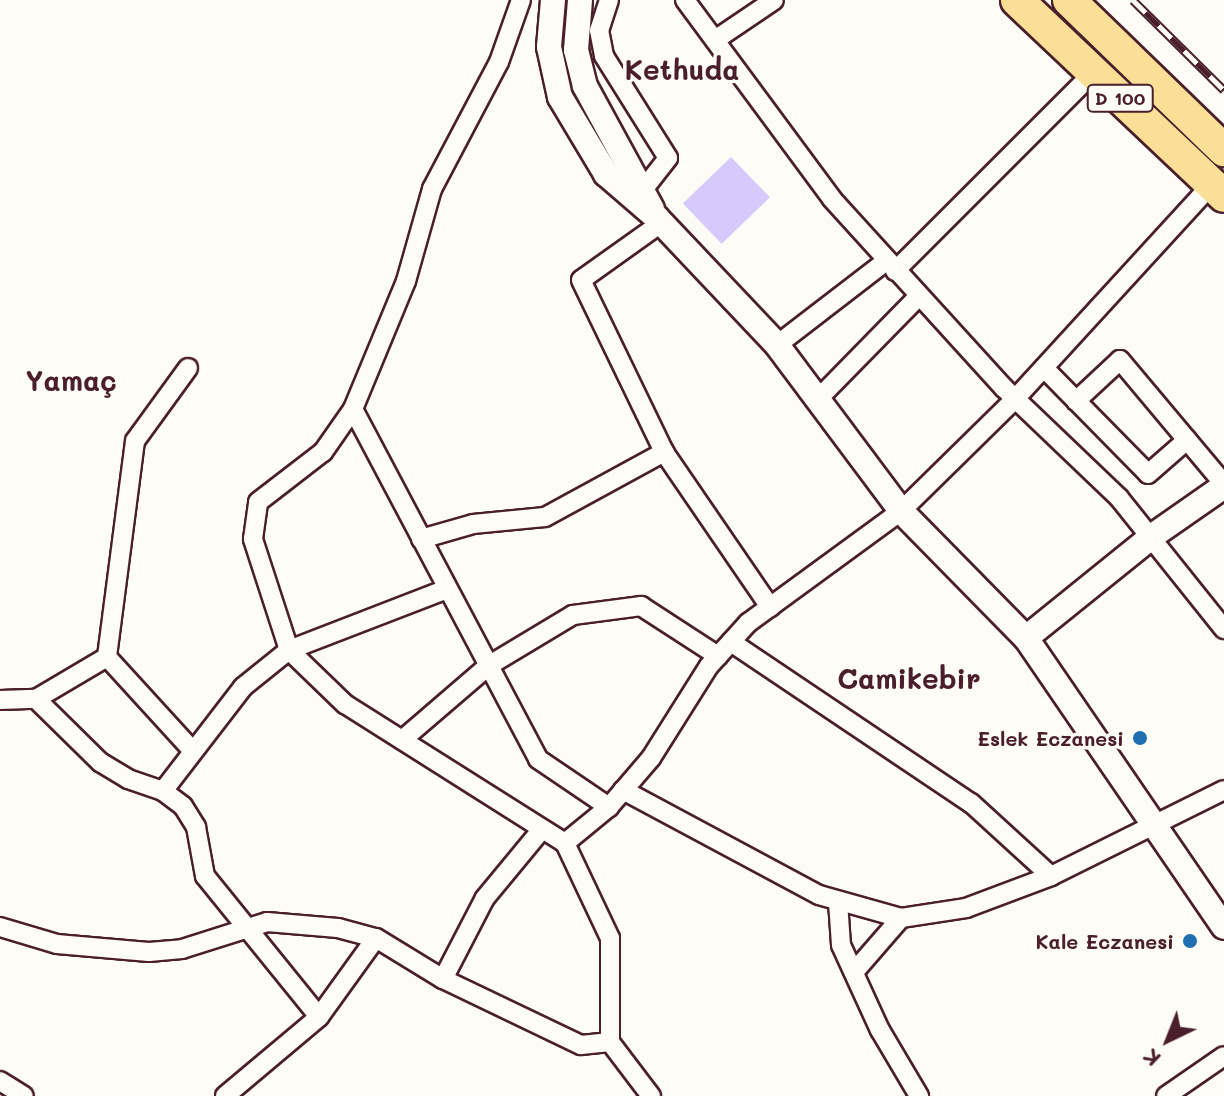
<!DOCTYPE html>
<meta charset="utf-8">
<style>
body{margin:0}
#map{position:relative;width:1224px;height:1096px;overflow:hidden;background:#fdfcf7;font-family:Mali,sans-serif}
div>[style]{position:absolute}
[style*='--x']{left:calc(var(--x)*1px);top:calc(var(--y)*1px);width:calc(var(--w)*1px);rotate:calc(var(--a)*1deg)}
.building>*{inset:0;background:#d7c9fb;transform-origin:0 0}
.roads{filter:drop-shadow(2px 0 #4a1f2b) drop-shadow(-2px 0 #4a1f2b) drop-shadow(0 2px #4a1f2b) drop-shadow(0 -2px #4a1f2b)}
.street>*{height:18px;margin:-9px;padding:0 9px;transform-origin:9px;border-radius:9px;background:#fdfcf7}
.secondary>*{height:24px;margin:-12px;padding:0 12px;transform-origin:12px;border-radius:12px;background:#fdfcf7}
.highway>*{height:32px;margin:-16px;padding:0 16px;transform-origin:16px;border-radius:16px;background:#fadf96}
.rail>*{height:9px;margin-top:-4.5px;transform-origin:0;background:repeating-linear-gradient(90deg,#fdfcf7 0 18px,#4a1f2b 0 36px);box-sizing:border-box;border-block:2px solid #4a1f2b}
.dots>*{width:22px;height:22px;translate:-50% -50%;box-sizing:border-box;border:4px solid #fdfcf7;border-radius:50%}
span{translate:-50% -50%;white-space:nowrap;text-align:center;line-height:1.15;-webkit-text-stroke:7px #fdfcf7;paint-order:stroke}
.shield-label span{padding:2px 6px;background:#fdfcf7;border:2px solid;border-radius:6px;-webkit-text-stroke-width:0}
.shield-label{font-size:18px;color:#4a1f2b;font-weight:700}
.poi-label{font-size:20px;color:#4a1f2b;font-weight:700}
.right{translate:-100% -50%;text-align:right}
.district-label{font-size:28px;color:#4a1f2b;font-weight:700}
.north{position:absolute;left:1128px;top:1000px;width:80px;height:80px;-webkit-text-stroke:6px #fdfcf7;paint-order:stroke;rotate:223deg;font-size:22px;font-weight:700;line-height:32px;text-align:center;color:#4a1f2b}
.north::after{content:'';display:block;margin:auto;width:28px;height:36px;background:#4a1f2b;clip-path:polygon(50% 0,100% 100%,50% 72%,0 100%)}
</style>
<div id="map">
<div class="building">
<i style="left:731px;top:157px;width:56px;height:67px;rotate:46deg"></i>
</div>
<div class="roads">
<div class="street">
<i style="--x:609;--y:0;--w:32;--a:108"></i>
<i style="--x:599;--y:30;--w:26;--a:79"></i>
<i style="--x:604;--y:56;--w:120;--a:57.9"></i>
<i style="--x:668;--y:158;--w:41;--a:128"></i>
<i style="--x:685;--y:0;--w:247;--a:53.5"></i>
<i style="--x:832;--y:199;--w:256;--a:47.7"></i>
<i style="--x:1004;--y:388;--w:159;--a:43.7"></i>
<i style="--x:1119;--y:498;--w:168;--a:51.3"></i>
<i style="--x:715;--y:40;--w:71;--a:-34.1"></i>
<i style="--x:661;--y:223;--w:98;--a:144.5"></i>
<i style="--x:581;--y:280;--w:191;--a:64.2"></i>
<i style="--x:664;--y:452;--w:188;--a:55.6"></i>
<i style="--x:895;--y:271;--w:280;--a:-45"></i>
<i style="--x:777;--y:345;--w:138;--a:-37.6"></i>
<i style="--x:188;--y:368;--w:90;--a:126"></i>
<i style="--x:135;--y:441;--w:218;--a:97.4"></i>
<i style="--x:107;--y:657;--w:126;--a:47.6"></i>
<i style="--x:1044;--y:368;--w:148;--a:45.5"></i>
<i style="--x:1148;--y:474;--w:52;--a:-41.1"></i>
<i style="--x:818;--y:399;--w:143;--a:-45.6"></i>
<i style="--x:1076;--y:401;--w:60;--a:-43"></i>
<i style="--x:1120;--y:360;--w:162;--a:50"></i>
<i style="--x:353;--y:409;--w:396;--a:62.1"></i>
<i style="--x:538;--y:759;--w:86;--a:34.1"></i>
<i style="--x:421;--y:539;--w:54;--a:-16.1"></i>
<i style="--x:473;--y:524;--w:72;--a:-5.6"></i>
<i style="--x:545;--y:517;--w:136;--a:-28.6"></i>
<i style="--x:447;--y:589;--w:169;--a:158.9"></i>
<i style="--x:289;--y:650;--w:78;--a:44"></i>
<i style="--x:345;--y:704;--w:260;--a:32.3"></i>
<i style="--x:565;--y:843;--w:105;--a:64.7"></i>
<i style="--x:610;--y:938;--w:104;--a:90"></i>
<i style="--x:610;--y:1042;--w:68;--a:52.8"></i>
<i style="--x:731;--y:642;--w:289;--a:33.9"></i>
<i style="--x:971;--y:803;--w:108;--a:42.4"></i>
<i style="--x:36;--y:699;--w:90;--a:44.5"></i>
<i style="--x:100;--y:762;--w:33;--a:31"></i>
<i style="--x:128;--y:779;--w:37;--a:19"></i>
<i style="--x:163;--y:791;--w:25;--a:37"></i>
<i style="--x:183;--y:806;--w:25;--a:58"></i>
<i style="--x:196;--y:827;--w:50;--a:79.6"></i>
<i style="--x:205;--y:876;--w:181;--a:51"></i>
<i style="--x:0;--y:700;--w:36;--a:-2"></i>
<i style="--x:36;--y:699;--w:82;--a:-30.6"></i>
<i style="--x:402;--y:740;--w:113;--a:-40.7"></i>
<i style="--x:488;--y:666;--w:99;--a:-31"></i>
<i style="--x:573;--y:615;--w:69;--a:-7.5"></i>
<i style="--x:641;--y:606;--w:92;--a:33"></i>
<i style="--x:623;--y:790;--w:222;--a:28.2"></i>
<i style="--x:819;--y:895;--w:85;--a:15.7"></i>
<i style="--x:901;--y:918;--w:66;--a:-8.7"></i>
<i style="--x:966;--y:908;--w:91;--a:-20.6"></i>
<i style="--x:1051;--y:876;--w:193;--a:-26.4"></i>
<i style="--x:163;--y:791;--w:131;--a:-52.4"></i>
<i style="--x:243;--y:687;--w:59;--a:-38.8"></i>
<i style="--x:289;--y:650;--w:117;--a:-108"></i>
<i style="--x:253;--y:539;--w:37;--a:-82"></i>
<i style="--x:258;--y:502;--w:82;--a:-37.6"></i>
<i style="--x:323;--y:452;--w:52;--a:-55.1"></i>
<i style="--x:353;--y:409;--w:139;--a:-67.5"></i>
<i style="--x:406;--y:281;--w:96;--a:-74.2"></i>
<i style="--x:432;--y:189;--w:144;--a:-62.2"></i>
<i style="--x:499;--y:62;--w:66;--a:-70.5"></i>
<i style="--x:565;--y:843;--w:57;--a:-39.3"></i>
<i style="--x:609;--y:807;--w:65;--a:-49.4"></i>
<i style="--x:651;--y:758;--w:109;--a:-57.8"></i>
<i style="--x:709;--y:666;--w:58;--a:-47.8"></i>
<i style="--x:748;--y:623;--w:190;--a:-36.2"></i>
<i style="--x:901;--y:511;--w:160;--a:-44.5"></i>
<i style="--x:1015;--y:399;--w:292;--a:-47.5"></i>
<i style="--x:838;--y:902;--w:43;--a:86"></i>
<i style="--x:841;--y:945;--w:94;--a:65.4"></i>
<i style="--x:880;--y:1030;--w:77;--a:59.4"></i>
<i style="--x:0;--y:927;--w:59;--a:16.6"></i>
<i style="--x:57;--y:944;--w:92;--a:5"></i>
<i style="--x:149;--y:952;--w:33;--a:-5"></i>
<i style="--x:182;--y:949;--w:89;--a:-17.6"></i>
<i style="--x:267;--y:922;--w:71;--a:4.8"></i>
<i style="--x:338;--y:928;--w:39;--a:15"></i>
<i style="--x:376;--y:938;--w:79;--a:31.5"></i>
<i style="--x:443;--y:979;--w:153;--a:25.6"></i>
<i style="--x:581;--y:1045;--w:29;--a:-6"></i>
<i style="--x:854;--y:972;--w:72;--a:-49"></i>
<i style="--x:443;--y:979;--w:91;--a:-62.6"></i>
<i style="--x:485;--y:898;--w:89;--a:-50.4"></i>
<i style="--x:0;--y:1081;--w:28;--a:32"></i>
<i style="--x:225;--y:1096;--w:123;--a:-40"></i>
<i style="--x:319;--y:1017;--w:97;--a:-54.2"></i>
<i style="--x:1166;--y:1096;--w:70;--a:-34.6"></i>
</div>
<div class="secondary">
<i style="--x:553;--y:0;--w:47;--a:94.9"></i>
<i style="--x:549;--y:47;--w:51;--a:77.6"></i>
<i style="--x:560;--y:97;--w:90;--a:59.1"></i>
<i style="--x:606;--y:174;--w:67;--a:40.8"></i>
<i style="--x:657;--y:218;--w:175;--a:46.6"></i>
<i style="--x:777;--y:345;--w:207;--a:53.2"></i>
<i style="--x:901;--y:511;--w:178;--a:45.5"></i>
<i style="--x:1026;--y:638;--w:350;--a:55.6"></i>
<i style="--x:580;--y:0;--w:50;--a:94.6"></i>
<i style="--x:576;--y:50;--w:37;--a:76"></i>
<i style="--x:585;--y:86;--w:140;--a:61.4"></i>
<i style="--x:1026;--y:638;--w:161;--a:-38.9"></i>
<i style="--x:1151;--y:537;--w:89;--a:-34.9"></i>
</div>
<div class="highway">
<i style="--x:1017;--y:0;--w:285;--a:43.4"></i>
<i style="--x:1069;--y:0;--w:216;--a:44.1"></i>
</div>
</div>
<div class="rail">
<i style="--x:1133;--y:0;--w:128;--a:44.7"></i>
</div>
<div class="dots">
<i style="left:1140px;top:738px;background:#1f6fb2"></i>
<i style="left:1190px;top:941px;background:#1f6fb2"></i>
</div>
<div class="shield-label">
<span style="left:1120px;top:98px">D 100</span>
</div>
<div class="poi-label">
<span class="right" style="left:1124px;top:738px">Eslek Eczanesi</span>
<span class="right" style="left:1174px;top:941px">Kale Eczanesi</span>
</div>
<div class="district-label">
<span style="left:682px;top:69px">Kethuda</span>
<span style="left:71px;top:380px">Yamaç</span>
<span style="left:909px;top:678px">Camikebir</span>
</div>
<div class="north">K</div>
</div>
